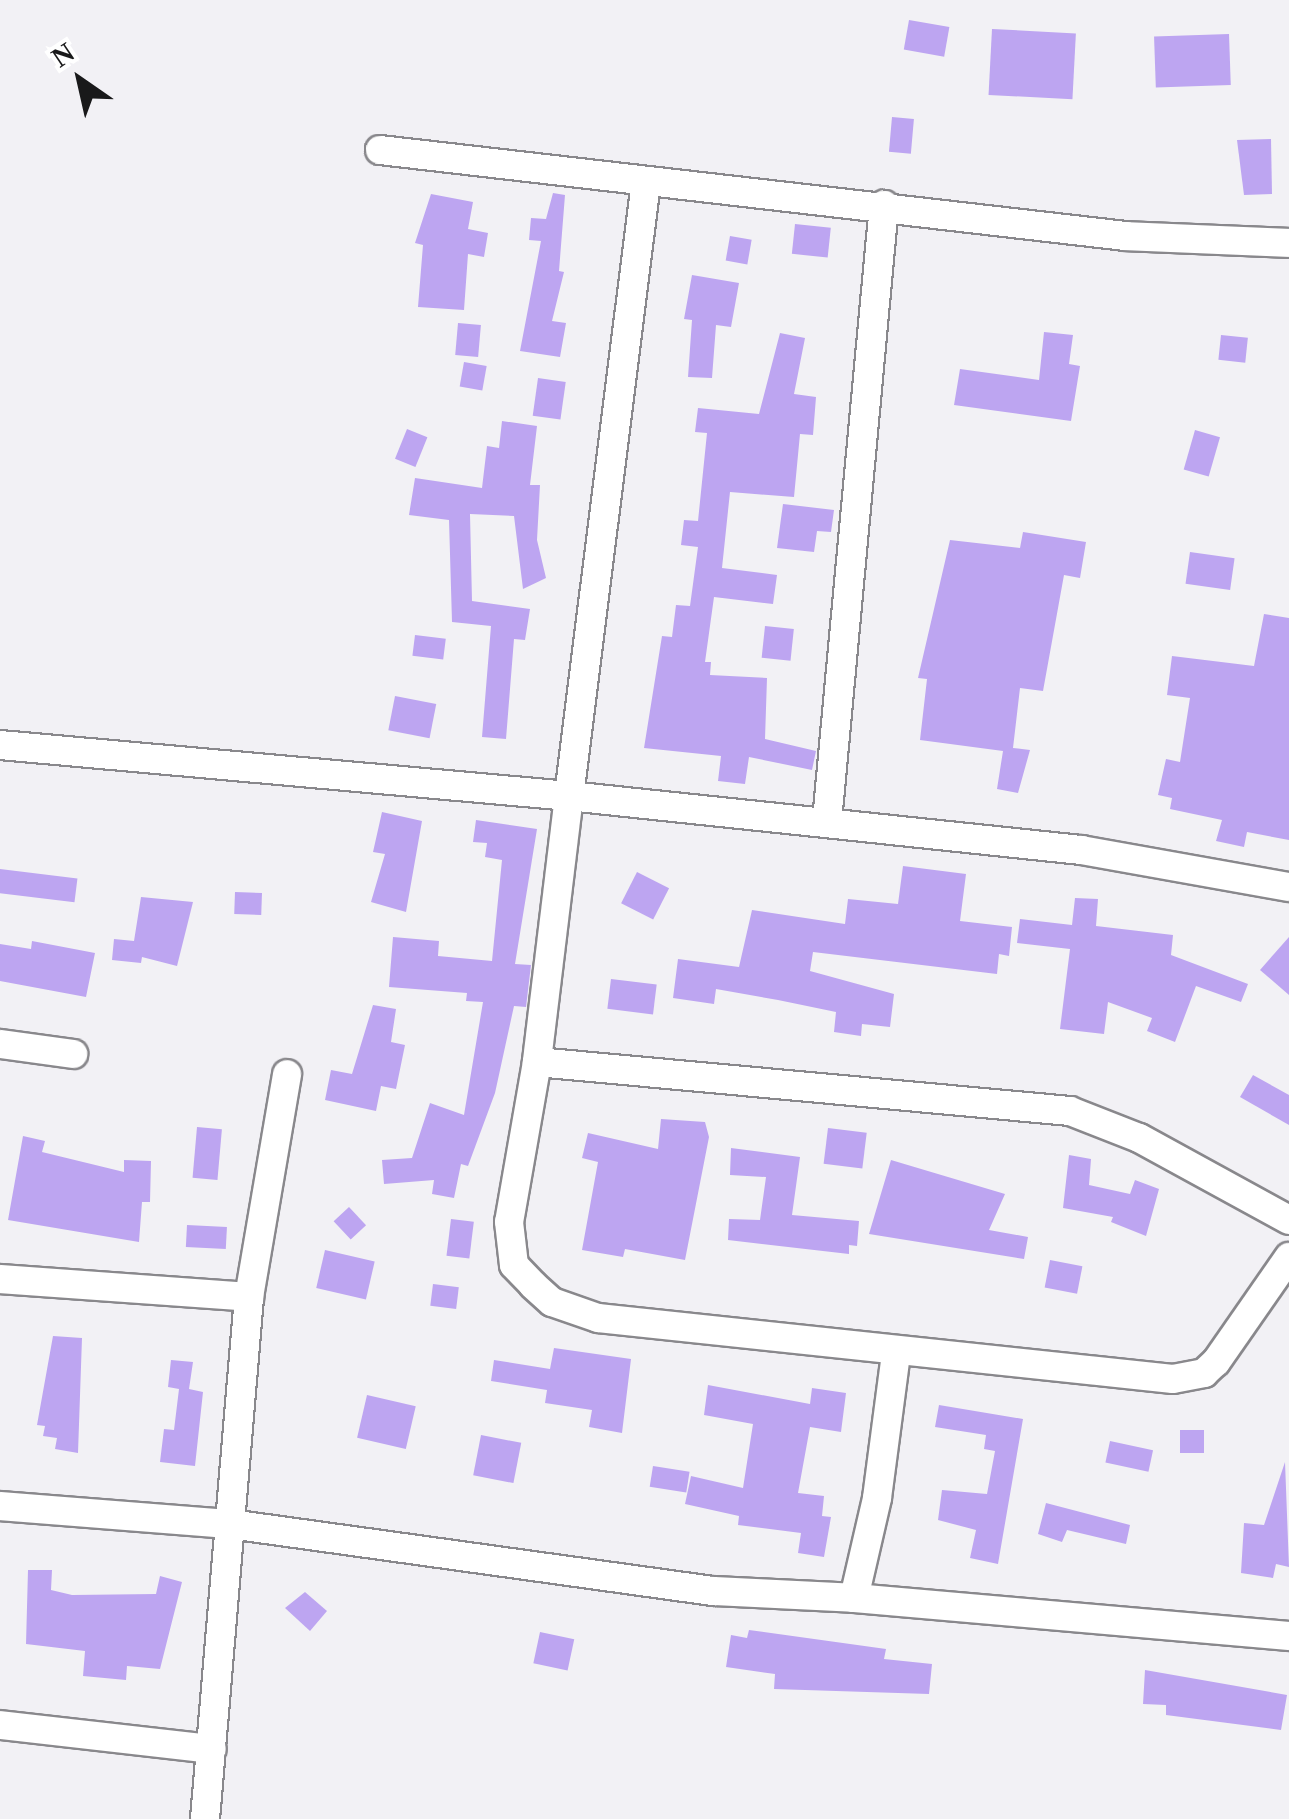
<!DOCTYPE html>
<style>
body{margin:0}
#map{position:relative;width:1289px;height:1819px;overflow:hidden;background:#f2f1f5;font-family:Georgia,serif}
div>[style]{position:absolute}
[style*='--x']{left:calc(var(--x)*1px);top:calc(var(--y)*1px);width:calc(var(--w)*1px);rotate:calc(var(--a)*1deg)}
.building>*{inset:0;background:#bda5f1;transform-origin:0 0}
.roads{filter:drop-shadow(2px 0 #89888c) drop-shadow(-2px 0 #89888c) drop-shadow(0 2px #89888c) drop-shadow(0 -2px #89888c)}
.minor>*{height:28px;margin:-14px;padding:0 14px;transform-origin:14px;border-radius:14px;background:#fff}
span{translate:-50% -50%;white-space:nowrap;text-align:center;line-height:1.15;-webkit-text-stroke:8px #fff;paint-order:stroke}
.north{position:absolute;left:30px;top:30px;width:100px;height:100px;-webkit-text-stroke:8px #fff;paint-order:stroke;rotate:326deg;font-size:28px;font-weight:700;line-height:40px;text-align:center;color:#19191a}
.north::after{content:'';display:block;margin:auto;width:35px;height:45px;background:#19191a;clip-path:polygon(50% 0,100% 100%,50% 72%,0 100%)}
</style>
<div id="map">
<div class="building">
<i style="left:909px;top:20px;width:41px;height:30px;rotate:10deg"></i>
<i style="left:992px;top:29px;width:84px;height:66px;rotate:3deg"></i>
<i style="left:1229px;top:34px;width:51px;height:75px;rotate:88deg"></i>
<i style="left:892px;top:117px;width:22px;height:35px;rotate:5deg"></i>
<i style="clip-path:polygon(1271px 139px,1272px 194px,1244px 195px,1237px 140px)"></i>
<i style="clip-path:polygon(553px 193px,565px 195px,559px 271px,564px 272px,552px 321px,566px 323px,560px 357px,520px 351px,541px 241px,529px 240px,531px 218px,546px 219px)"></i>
<i style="clip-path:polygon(431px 194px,473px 202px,468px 229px,488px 233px,484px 257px,468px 254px,464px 310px,418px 307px,423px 245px,415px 243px)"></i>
<i style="left:795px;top:224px;width:36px;height:30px;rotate:6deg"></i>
<i style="left:730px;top:236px;width:22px;height:25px;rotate:10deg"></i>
<i style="clip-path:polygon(692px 275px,739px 283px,731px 327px,716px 325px,712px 378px,688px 377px,692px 320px,684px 319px)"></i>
<i style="left:458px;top:323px;width:23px;height:32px;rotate:5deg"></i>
<i style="clip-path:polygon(1044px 332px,1073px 335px,1069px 364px,1080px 366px,1071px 421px,954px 405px,960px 369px,1039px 380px)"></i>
<i style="clip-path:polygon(780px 333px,805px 338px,794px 394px,816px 397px,813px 435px,800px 434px,794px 497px,730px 492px,722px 568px,777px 575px,773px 604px,714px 597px,705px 662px,711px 662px,710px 675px,767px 678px,765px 739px,816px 751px,812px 770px,749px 757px,745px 784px,718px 781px,721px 756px,644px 748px,662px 636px,672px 637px,676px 605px,690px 606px,698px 547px,681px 545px,684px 520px,698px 521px,707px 433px,695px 432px,698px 408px,759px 414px)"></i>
<i style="left:1221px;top:335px;width:27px;height:25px;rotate:6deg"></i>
<i style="left:464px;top:362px;width:23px;height:25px;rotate:10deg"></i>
<i style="left:538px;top:378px;width:28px;height:38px;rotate:8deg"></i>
<i style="clip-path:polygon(502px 421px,537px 426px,530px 485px,540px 485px,537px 540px,546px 578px,523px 589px,514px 516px,470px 514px,472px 601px,530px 609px,525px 640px,514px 639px,506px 739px,482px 737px,491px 626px,452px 622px,449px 520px,409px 515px,415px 478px,482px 488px,487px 446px,499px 448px)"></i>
<i style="left:407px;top:429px;width:22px;height:32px;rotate:22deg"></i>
<i style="left:1195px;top:430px;width:26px;height:41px;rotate:16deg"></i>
<i style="clip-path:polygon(783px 504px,834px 510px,831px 532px,817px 531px,814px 552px,777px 548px)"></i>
<i style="clip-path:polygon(1023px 532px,1086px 542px,1080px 578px,1064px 575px,1043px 691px,1020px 688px,1013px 748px,1030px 750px,1018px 793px,997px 789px,1003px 751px,920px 740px,927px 679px,918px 678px,950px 540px,1020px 548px)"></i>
<i style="left:1190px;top:552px;width:45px;height:32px;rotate:8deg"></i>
<i style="clip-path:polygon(1264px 614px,1289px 618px,1289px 840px,1247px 832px,1244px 847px,1216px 841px,1222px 820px,1170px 809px,1172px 798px,1158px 795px,1166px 759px,1180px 762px,1190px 698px,1167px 695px,1172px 656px,1254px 666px)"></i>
<i style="left:765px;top:626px;width:29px;height:32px;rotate:6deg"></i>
<i style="left:415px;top:635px;width:31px;height:21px;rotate:7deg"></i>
<i style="left:395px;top:696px;width:42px;height:35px;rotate:11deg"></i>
<i style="clip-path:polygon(382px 812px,422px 821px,406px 912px,371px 902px,385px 854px,373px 852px)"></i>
<i style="clip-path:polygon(476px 820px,537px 829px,515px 964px,531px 965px,526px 1007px,514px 1006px,495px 1093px,468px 1166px,461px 1164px,454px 1198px,432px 1194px,434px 1180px,384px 1184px,382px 1160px,412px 1158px,430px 1103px,464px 1115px,483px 1002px,466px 1001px,467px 993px,389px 987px,393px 937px,439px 941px,438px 956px,492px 961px,502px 860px,485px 857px,487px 843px,473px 842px)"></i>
<i style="clip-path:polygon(903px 866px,966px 874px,960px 921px,1012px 927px,1009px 956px,999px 954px,997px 974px,813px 952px,810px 971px,894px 994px,890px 1027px,862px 1024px,861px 1036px,834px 1032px,836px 1012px,778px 1000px,716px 989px,714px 1004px,673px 998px,678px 959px,739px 967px,752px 910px,845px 924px,848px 899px,898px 904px)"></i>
<i style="left:0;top:869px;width:78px;height:24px;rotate:7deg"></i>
<i style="left:637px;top:872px;width:36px;height:35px;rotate:27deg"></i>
<i style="left:235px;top:892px;width:27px;height:22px;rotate:2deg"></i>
<i style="clip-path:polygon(141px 897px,193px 902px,177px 966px,142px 957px,141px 963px,112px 960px,114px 939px,134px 941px)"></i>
<i style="clip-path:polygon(1075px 898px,1098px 899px,1096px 926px,1173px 935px,1171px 955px,1248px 984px,1241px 1002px,1196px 986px,1175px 1042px,1147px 1031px,1152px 1018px,1108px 1002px,1104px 1034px,1060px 1029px,1070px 949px,1017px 943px,1020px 919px,1072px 925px)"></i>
<i style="clip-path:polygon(1289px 937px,1289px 995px,1260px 970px)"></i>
<i style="clip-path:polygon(32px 941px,95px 953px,86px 997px,0 981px,0 944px,31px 949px)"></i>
<i style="left:611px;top:979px;width:46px;height:30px;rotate:7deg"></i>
<i style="clip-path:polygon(373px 1005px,396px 1009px,391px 1042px,405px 1045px,396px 1089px,381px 1086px,376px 1111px,325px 1100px,331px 1070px,352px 1074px)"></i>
<i style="clip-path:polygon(1253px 1075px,1289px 1095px,1289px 1125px,1240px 1097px)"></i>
<i style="clip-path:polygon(661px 1119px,705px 1122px,709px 1137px,685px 1260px,625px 1249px,623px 1257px,582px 1250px,598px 1162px,582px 1158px,588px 1133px,658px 1149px)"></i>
<i style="left:197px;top:1127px;width:25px;height:51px;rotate:5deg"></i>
<i style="left:828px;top:1128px;width:39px;height:36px;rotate:7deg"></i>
<i style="clip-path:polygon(23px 1136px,45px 1141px,42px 1152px,124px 1172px,124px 1160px,151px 1161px,150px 1202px,142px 1202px,139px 1242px,8px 1220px)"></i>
<i style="clip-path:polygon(731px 1148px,800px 1157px,792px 1215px,859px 1221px,857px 1246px,849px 1245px,849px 1254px,728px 1240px,729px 1219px,760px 1220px,766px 1177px,730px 1175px)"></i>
<i style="clip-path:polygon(1069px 1155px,1091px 1159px,1089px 1185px,1130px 1194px,1135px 1180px,1159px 1189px,1146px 1236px,1111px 1222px,1113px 1217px,1063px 1208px)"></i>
<i style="clip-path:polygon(891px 1160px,1005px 1194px,989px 1230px,1028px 1237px,1024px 1259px,869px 1234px)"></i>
<i style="left:349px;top:1207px;width:25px;height:21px;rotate:47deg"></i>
<i style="left:451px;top:1219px;width:23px;height:37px;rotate:7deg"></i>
<i style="left:187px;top:1225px;width:40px;height:22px;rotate:3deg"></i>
<i style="left:325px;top:1250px;width:51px;height:39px;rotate:13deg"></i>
<i style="left:1050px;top:1260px;width:33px;height:28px;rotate:11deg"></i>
<i style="left:433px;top:1284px;width:26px;height:22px;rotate:7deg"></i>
<i style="clip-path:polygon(53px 1336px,82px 1338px,78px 1453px,55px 1449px,57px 1438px,43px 1436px,45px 1426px,37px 1425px)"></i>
<i style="clip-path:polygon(554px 1348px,631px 1359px,622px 1433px,589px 1427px,592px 1410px,545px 1403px,547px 1390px,491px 1381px,494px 1360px,550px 1369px)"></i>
<i style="clip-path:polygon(171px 1360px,193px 1362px,189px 1389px,203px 1392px,195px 1466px,160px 1462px,164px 1429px,174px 1430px,179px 1389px,168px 1387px)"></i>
<i style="clip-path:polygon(708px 1385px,810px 1404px,812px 1388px,846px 1393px,841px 1432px,810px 1427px,798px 1493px,824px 1496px,822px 1516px,831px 1517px,824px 1557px,798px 1553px,801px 1533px,738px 1525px,739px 1516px,685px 1504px,691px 1476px,743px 1488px,753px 1424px,704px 1415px)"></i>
<i style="left:367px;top:1395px;width:50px;height:44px;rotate:13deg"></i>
<i style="clip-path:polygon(939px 1405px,1023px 1419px,998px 1564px,970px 1558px,976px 1530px,938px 1520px,942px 1490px,987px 1494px,995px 1451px,984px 1449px,986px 1435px,935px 1427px)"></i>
<i style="left:1180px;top:1430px;width:24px;height:23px"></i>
<i style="left:481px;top:1435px;width:41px;height:41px;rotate:11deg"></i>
<i style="left:1110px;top:1441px;width:44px;height:22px;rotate:12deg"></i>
<i style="clip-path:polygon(1285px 1462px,1289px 1567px,1276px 1564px,1273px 1578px,1241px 1573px,1244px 1523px,1264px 1525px)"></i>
<i style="left:653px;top:1466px;width:37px;height:21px;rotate:9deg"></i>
<i style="clip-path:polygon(1046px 1503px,1130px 1525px,1126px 1544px,1067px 1530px,1062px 1542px,1038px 1534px)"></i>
<i style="clip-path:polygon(28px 1570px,52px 1570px,51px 1590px,72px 1595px,156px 1594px,160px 1576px,182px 1582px,160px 1669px,127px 1666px,126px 1680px,83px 1676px,85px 1651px,26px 1644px)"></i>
<i style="clip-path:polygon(305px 1592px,327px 1611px,310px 1631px,285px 1608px)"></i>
<i style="clip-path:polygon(749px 1630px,886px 1649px,884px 1659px,932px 1664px,929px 1694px,774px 1689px,775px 1674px,726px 1667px,731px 1635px,747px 1638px)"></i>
<i style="left:540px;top:1632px;width:35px;height:32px;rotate:12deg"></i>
<i style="clip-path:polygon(1145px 1670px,1287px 1695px,1281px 1730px,1166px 1715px,1166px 1705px,1143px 1704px)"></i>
</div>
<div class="roads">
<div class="minor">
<i style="--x:380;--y:150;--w:750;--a:6.58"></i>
<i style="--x:1125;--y:236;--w:164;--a:2.4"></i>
<i style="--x:646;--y:182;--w:619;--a:97.15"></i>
<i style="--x:569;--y:796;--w:515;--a:6.02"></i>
<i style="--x:1081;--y:850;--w:211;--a:10.1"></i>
<i style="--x:0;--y:745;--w:571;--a:5.12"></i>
<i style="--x:569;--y:796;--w:268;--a:96.9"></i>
<i style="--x:827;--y:821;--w:619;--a:-84.71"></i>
<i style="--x:0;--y:1044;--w:74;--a:7.8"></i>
<i style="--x:1289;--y:1220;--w:171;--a:-151.3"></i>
<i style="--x:1139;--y:1138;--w:74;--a:-158.6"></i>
<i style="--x:1070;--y:1111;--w:535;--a:-174.75"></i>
<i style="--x:537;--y:1062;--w:162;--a:99.9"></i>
<i style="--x:509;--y:1222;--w:43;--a:83.4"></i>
<i style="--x:514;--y:1265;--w:28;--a:46"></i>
<i style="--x:533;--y:1285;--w:25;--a:42"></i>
<i style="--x:552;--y:1302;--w:49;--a:19.2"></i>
<i style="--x:598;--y:1318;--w:578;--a:6.06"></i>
<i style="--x:1173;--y:1379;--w:32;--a:-11"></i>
<i style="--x:1204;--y:1373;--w:16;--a:-43"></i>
<i style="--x:1216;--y:1362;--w:128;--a:-55.2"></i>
<i style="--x:0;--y:1279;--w:250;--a:4.1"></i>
<i style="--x:0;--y:1506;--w:231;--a:4.5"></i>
<i style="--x:230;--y:1524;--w:488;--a:7.9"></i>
<i style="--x:713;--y:1591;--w:141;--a:2.8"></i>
<i style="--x:854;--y:1598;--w:103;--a:-77"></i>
<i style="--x:877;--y:1498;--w:145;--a:-82.5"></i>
<i style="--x:854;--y:1598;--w:437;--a:5"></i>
<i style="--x:0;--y:1725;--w:213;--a:6.5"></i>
<i style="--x:205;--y:1819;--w:524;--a:-85.18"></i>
<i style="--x:249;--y:1297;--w:226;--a:-80.3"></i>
</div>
</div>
<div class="north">N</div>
</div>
